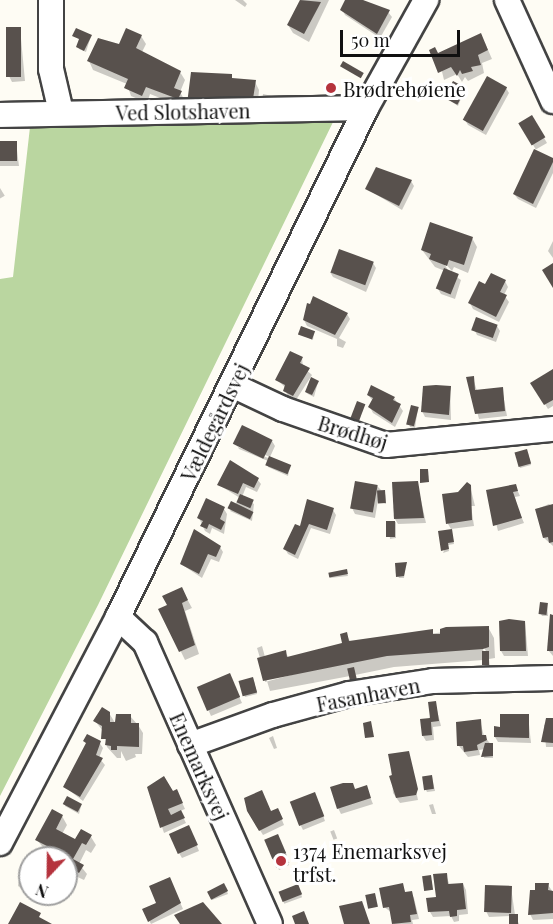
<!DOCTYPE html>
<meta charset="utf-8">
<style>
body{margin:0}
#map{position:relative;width:553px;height:924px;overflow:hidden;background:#fefcf4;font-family:"Playfair Display",serif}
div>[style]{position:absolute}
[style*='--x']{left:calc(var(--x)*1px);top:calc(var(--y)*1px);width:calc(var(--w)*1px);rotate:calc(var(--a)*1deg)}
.forest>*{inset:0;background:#bad6a0}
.shadow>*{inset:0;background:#0003;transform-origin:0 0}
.building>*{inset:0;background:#58514d;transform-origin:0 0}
.roads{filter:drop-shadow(2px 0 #434343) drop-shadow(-2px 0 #434343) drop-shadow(0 2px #434343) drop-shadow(0 -2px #434343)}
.minor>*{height:24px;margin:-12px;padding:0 12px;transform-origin:12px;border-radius:12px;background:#fff}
.dots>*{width:16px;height:16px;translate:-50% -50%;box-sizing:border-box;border:3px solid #fff;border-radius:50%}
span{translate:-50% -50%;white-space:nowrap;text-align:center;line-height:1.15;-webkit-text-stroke:6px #fff;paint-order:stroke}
.poi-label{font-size:20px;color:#101010}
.left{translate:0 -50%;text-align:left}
.street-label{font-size:20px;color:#101010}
.north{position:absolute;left:18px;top:846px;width:60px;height:60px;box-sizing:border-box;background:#fff;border:2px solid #9f9f9f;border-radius:50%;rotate:202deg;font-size:16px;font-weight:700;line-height:24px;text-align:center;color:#101010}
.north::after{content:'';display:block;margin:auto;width:21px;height:27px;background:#b5333d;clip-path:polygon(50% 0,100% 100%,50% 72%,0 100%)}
.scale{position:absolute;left:340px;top:30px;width:120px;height:27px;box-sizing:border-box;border:3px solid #101010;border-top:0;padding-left:8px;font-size:18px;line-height:21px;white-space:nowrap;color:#101010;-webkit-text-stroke:4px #fff;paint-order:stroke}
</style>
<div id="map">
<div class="forest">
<i style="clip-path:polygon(335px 118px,98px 605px,0 796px,0 279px,13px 277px,30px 127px)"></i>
</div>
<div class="shadow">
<i style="clip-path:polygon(235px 0,243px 0,247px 4px,245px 7px)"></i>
<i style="clip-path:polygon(300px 0,329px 0,309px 42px,293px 33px,288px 25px)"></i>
<i style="clip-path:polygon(347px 0,362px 0,388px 12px,392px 17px,380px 38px,345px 15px,342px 9px)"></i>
<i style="clip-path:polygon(20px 28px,25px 81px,12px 82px,9px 76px)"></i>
<i style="clip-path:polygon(74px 35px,91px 36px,86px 52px,79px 49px,81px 40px)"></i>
<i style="clip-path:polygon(141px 36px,146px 44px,142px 52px,180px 72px,185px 80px,180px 92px,185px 101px,183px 107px,150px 94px,147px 103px,131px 96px,127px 84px,93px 70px,89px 61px)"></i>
<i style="clip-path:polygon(485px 43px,492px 59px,482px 63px,484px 73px,468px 81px,465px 77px,462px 82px,457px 74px,444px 80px,438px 55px)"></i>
<i style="clip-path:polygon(192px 74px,255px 82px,259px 90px,257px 113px)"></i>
<i style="clip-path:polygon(506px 88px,509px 93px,486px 135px,468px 125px,465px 120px)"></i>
<i style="clip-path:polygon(465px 89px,458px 106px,446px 98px)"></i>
<i style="clip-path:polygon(263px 94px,272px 96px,272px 104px,262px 101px)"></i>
<i style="left:532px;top:117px;width:30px;height:13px;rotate:60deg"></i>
<i style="clip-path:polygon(0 142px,16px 142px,19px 166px,0 166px)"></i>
<i style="clip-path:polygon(553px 160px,553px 173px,536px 208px,518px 199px,514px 194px)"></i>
<i style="clip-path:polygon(411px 181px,414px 186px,402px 210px,367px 189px)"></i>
<i style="left:0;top:188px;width:9px;height:79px;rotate:58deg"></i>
<i style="clip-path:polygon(472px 238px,477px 247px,468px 273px,454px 267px,452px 271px,442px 260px,449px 272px,461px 280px,455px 299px,441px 294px,438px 289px,445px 271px,435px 267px,422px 250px)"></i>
<i style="clip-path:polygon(553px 241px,553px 258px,548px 251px)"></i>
<i style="clip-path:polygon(373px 263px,376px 268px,366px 292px,333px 277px,330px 272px)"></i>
<i style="clip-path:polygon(505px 281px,508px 287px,504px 295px,509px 302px,499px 322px,473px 309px,470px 303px,486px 286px)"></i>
<i style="clip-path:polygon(347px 314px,350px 319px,339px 338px,346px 342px,343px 348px,337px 346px,337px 339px,307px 326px,304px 320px)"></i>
<i style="clip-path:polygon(497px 326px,500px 331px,496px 342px,477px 335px,474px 329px)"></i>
<i style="clip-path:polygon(314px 332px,313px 340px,300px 334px)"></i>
<i style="clip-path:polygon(302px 358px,303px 367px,312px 375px,296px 400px,287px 396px,286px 388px,277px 380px)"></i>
<i style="clip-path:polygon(553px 371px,553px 406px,548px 409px,532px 383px)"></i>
<i style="clip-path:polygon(468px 378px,473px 378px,477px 391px,502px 389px,507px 416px,479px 419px)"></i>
<i style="clip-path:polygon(318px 382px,314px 397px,308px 394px,306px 392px)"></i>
<i style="clip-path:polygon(450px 388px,451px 420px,425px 417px,422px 411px)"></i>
<i style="clip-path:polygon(368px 395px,394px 398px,403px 411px,395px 427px,373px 413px,370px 407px,373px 401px)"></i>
<i style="clip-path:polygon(364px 405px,358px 425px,352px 423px)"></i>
<i style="clip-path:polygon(418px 408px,415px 428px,410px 427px,409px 424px)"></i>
<i style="clip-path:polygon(272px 441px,275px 446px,270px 457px,238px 444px,238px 447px,290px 466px,288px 476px,268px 467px,268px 461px,239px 449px,236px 443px)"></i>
<i style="clip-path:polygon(528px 453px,531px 465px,520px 468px,519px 465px)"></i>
<i style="clip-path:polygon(257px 479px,261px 484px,257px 492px,246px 487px,242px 497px,254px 504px,252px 521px,230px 511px,240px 498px,219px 485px)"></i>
<i style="clip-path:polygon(417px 482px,426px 523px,398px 524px,395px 519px)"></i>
<i style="clip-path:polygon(515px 485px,520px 496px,515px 497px,517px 506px,524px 523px,498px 531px,488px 491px)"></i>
<i style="clip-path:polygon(377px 486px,385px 494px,386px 504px,378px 500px,375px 518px,355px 514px,352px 508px)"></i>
<i style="clip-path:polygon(470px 486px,475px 506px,471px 506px,474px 526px,451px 529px,448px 524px,458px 493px)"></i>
<i style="clip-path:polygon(549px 504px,553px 507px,553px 546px,544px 538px,537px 509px)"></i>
<i style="clip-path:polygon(224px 509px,227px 514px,224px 534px,212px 528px,210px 534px,205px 531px,199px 518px)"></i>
<i style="clip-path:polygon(333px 510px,336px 515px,330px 534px,311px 528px,298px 559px,288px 554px,285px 549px,301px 528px)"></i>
<i style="clip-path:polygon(396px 522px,396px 538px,390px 539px,388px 523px)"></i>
<i style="clip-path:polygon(452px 533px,454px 544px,448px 545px,449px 551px,443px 553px)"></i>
<i style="clip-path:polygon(220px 547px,223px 552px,219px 562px,211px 559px,202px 578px,181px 564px)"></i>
<i style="clip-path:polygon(406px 563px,404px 578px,399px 578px,398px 576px)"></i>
<i style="clip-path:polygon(347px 573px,348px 576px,330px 578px,329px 574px)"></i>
<i style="clip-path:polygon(186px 597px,192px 608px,185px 611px,199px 654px,185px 660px,160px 609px)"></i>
<i style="clip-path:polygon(547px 604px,548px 616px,553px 616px,553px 656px,548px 650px,551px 616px,542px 616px,541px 614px)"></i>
<i style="clip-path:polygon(525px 622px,528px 656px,504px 656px,501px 651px)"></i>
<i style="clip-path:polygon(evenodd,488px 627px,494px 638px,495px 658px,489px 659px,490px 667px,485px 667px,483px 660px,394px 667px,355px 675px,357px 683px,352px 684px,350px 676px,270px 691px,257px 648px,262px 646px,265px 657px,285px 652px,289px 658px,344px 644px,346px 634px,351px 643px,488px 627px,481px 642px,487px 653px,484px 653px,481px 642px,488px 627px,306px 671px,265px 682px,265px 679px,306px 671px)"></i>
<i style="clip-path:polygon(232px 681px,242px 703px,211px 716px,199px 689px)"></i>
<i style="clip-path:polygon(254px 681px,257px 694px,245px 697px,244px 695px)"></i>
<i style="clip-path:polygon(435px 702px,441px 726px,433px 727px,434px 740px,426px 741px,423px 736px)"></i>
<i style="clip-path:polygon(109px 713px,117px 726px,130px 716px,138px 725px,143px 733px,142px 754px,135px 754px,136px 757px,126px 761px,121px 751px,121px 758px,117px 758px,107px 747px,103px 731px,95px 721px)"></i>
<i style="clip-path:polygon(528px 715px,531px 743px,498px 742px,495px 737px,501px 728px)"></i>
<i style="clip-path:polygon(553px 720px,553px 747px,546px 747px,544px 725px)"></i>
<i style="clip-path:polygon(480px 721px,484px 736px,493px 747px,493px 758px,484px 758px,485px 749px,479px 750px,480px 755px,468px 757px,459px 746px)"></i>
<i style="clip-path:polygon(273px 736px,277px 748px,274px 749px,269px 738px)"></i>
<i style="clip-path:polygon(85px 741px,99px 742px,103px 748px,99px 758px,105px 765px,83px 801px,65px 787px,87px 745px)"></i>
<i style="clip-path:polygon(408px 752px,418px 800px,400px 803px,393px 793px,390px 756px)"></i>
<i style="clip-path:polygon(432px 777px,435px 791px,427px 792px,426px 790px)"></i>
<i style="clip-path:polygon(366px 787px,373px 804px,341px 814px,338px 808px,356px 790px)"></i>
<i style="clip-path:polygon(149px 788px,179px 796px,185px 809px,180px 811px,186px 823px,164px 833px)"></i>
<i style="clip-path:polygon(67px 798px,81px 806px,79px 814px,65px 806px)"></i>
<i style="clip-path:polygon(317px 799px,325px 821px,303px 830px,300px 824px)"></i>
<i style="clip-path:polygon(433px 804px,436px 814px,432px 814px,429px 805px)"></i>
<i style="clip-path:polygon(248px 811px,280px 815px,284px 825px,263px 835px)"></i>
<i style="clip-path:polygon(62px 816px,67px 825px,62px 834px,76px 841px,91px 837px,96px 845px,91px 853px,86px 850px,79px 864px,87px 874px,84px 880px,67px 872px,66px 858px,51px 857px,37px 840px)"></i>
<i style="left:334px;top:830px;width:9px;height:4px;rotate:69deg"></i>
<i style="clip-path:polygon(191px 832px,199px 851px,182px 858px,179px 853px)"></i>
<i style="clip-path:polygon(280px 841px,289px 865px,279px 870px,273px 857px)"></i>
<i style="clip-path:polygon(446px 875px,450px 886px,463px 884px,466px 890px,468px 914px,459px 915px,459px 921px,454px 922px,451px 916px,433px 917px,430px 912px,428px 899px,437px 898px)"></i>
<i style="clip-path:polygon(19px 880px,25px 884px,24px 890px,18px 886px)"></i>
<i style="clip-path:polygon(172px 884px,183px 909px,151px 924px,144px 910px,158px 904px)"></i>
<i style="clip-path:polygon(402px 884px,406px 894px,411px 893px,414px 898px,419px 919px,412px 920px,413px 924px,394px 924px,391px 912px,384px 907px)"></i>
<i style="clip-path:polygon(224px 885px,228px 894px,212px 900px,209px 892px)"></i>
<i style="clip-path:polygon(548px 885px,553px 892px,553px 919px,533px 920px,530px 914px,536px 892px)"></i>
<i style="left:298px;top:886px;width:12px;height:19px;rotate:70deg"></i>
<i style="clip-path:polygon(511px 887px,515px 915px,519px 924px,511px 924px,511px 916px,489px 917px,486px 911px)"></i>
<i style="clip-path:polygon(34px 894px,55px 894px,51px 903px)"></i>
</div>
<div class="building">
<i style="clip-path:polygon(300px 0,321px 2px,304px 34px,287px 25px)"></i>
<i style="clip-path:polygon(345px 0,363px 0,390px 10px,377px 34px,340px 10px)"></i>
<i style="left:6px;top:27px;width:15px;height:50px"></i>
<i style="clip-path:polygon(76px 28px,92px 35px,84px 51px,76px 47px,79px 39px,72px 36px)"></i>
<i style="clip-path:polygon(126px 28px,142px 35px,136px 48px,181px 71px,174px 88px,182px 91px,178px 99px,146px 87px,142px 96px,124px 88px,128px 79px,87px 61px,98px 38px,119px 44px)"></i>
<i style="clip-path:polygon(481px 33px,488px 50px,478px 55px,481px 65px,471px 67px,473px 71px,462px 74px,460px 70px,457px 76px,451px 67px,438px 73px,429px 50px,435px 47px,438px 53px)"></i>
<i style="left:343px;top:61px;width:24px;height:6px;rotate:30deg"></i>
<i style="clip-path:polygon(191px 72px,232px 74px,232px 78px,256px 80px,252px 105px,187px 104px)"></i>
<i style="left:487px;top:76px;width:23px;height:50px;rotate:29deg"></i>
<i style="left:453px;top:81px;width:15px;height:19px;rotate:28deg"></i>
<i style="left:532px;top:115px;width:26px;height:16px;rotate:59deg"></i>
<i style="left:0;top:141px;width:17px;height:20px"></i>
<i style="clip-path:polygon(534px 149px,553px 158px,553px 162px,533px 204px,513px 194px)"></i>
<i style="clip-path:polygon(376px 167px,412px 180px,399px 206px,365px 189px)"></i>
<i style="clip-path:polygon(430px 222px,473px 237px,464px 265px,449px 260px,447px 266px,429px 259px,431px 254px,421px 250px)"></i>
<i style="left:339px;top:249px;width:37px;height:25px;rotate:20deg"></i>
<i style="clip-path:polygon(553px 263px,553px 288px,542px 270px)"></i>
<i style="left:444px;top:268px;width:16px;height:22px;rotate:22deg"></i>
<i style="clip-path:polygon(491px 273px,506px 280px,500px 292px,507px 295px,496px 317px,468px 303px,479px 281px,485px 284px)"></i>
<i style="clip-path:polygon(313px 296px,348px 313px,335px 335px,303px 320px,307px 303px,310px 304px)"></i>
<i style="left:476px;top:317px;width:23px;height:14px;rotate:20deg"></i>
<i style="left:301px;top:326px;width:15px;height:9px;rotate:20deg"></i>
<i style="clip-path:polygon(290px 351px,303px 357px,300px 363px,310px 368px,293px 396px,283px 391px,285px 385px,275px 380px)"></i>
<i style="clip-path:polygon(553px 369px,553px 400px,544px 405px,530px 383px)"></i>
<i style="clip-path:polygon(474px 376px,475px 390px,503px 387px,505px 411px,475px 414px,466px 377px)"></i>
<i style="clip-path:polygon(311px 377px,319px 381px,312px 395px,305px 392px)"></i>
<i style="clip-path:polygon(371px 385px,395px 397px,393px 400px,401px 404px,392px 423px,368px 407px,373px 398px,367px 395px)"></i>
<i style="clip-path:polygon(436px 385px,451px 386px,449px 415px,421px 412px,423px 386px)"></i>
<i style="left:357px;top:401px;width:9px;height:22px;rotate:21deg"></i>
<i style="left:411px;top:405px;width:8px;height:20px;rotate:14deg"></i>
<i style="left:242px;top:425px;width:34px;height:21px;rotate:26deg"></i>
<i style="left:527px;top:449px;width:15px;height:13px;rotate:74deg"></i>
<i style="left:269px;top:456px;width:24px;height:10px;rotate:22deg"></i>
<i style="clip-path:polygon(230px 460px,259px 478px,254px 488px,243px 483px,238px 494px,217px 485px)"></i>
<i style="clip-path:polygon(420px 469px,428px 469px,429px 482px,420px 483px)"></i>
<i style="left:355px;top:481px;width:23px;height:28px;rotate:10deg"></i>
<i style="clip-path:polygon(418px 481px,424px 518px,394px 519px,392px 482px)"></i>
<i style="clip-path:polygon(467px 482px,471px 485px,472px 520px,446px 524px,442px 494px,458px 492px)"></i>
<i style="clip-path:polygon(516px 484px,518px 491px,513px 492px,522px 518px,493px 526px,486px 490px)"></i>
<i style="left:385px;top:490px;width:13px;height:8px;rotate:86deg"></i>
<i style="left:240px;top:494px;width:15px;height:9px;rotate:23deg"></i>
<i style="clip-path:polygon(206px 498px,225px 507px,220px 519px,225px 522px,221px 530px,209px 524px,207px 529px,200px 526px,203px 521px,197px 518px)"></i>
<i style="clip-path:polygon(307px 499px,334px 508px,327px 530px,309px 524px,295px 555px,283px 549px,295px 524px,300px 526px)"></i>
<i style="left:231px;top:501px;width:25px;height:8px;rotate:26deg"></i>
<i style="clip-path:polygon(553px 504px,553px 542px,549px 543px,548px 537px,543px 538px,535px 509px)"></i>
<i style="left:386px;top:521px;width:9px;height:16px"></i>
<i style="clip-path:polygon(194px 529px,221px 546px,216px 557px,208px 554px,199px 574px,180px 564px)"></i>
<i style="clip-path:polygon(452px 529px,454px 542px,448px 543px,449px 549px,441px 551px,438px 531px)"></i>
<i style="clip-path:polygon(407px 562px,404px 576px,396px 577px,395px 563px)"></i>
<i style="left:347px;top:569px;width:5px;height:19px;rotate:79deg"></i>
<i style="clip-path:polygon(182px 587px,188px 600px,182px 603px,195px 645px,179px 652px,158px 609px,167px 605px,162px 596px)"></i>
<i style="left:540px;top:602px;width:8px;height:12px;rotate:7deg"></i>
<i style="clip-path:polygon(550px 614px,553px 615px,553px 651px,547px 651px)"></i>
<i style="clip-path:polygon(509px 619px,525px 621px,526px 651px,500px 651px,499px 621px)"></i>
<i style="clip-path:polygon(489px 626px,489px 647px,483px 649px,387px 656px,263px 681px,257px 658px,286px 650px,287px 657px,342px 643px,340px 634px,347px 632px,349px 641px,433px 629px,433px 634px,440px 634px,440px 629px,446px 627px)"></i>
<i style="left:482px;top:651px;width:7px;height:14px"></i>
<i style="left:354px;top:667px;width:13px;height:7px;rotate:77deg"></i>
<i style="left:230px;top:673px;width:26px;height:36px;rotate:67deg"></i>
<i style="left:253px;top:677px;width:16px;height:15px;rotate:75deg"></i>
<i style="clip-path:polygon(436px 701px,439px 721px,431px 722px,432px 735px,422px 736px,420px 719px,430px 718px,428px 702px)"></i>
<i style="clip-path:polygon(102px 707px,110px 712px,110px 722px,115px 722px,116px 714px,131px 714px,131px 723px,139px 723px,139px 747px,117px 746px,117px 750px,111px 750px,111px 746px,105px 745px,106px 739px,101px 739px,102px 726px,93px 721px)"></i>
<i style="clip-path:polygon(500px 714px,529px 714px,529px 738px,494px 737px,494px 726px,500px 727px)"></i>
<i style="clip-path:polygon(546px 718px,553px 718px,553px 743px,541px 742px)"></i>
<i style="clip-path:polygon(481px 719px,482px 735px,486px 735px,487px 740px,477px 745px,478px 750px,464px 752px,463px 746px,457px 746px,456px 722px)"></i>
<i style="clip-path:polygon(371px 721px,374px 737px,365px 738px,363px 723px)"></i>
<i style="clip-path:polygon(87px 734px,101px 741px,96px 755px,103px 758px,80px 797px,63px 787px,86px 743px,83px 741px)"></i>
<i style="clip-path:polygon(485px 743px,493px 743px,493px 756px,481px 757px)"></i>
<i style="clip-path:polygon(409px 751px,418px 789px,416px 795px,396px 798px,389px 776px,392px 775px,388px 754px)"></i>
<i style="left:432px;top:775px;width:14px;height:10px;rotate:82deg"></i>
<i style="clip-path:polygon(164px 776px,173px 791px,177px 789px,183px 803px,168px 809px,171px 815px,181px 810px,185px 818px,160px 828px,147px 787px)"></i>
<i style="clip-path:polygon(343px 783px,353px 783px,355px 789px,367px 785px,371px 798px,337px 809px,330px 787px)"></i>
<i style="clip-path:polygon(262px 790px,271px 811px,278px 808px,283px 819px,259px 831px,247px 811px,244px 798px)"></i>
<i style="left:315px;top:792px;width:26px;height:27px;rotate:69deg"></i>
<i style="left:67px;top:796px;width:17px;height:9px;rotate:28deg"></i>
<i style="clip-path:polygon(52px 809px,63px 815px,56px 829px,75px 839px,81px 829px,92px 835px,86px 845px,82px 843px,73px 859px,84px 865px,79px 873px,66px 866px,65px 856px,45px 849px,47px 846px,35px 840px)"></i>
<i style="left:189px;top:825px;width:22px;height:22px;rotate:66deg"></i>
<i style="left:278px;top:834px;width:21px;height:15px;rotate:67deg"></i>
<i style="left:286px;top:854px;width:9px;height:14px;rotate:69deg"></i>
<i style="clip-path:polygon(447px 873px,448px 884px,463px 883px,466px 909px,457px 910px,457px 916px,450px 917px,449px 911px,428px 912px,426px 898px,436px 897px,433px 874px)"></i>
<i style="left:431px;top:875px;width:15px;height:9px;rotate:82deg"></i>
<i style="clip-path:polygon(170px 877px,181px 903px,148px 922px,142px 909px,156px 903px,149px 886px)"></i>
<i style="left:224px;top:883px;width:9px;height:19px;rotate:63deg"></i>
<i style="clip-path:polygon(403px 883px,405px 892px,412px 891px,417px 914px,410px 915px,411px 922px,392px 924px,389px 907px,383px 908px,379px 888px)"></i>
<i style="clip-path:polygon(535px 883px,549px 883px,548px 890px,553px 891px,553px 913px,528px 915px,530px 890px,535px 890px)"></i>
<i style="left:298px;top:884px;width:11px;height:21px;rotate:68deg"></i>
<i style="left:485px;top:885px;width:27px;height:27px;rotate:2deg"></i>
<i style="left:375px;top:893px;width:14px;height:10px;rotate:78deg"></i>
<i style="clip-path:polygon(362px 901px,370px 924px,344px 924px,339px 906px)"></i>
<i style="clip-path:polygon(20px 902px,41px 913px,39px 917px,52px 924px,8px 924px)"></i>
<i style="clip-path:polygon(203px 902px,222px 924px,180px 924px,174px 915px)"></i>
<i style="clip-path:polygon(304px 911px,309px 924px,295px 924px,292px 916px)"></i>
<i style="left:509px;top:914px;width:9px;height:10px"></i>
</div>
<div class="roads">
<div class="minor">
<i style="--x:51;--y:0;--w:69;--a:90"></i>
<i style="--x:51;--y:69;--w:44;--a:76.9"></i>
<i style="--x:507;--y:0;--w:111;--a:65.5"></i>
<i style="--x:0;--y:115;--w:366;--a:-1.1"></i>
<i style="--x:232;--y:385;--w:56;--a:25.2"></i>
<i style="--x:283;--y:409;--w:109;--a:19.3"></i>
<i style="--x:386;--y:445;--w:168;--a:-5.5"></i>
<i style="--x:118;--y:617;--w:37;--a:43"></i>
<i style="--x:145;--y:642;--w:308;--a:66.1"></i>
<i style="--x:190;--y:745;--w:88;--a:-19.9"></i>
<i style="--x:273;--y:715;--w:79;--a:-15.4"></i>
<i style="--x:349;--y:694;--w:85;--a:-8.8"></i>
<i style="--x:433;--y:681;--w:120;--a:-1.4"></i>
<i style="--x:0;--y:843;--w:255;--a:-62.4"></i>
<i style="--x:118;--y:617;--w:566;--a:-64.02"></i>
<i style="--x:366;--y:108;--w:124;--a:-60.9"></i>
</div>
</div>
<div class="dots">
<i style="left:331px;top:88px;background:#b5333d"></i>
<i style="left:281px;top:861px;background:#b5333d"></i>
</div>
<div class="poi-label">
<span class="left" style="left:343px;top:88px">Brødrehøiene</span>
<span class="left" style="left:293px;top:862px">1374 Enemarksvej<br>trfst.</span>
</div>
<div class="street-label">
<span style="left:183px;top:111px;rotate:-1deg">Ved Slotshaven</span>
<span style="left:214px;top:422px;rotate:-64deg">Vældegårdsvej</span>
<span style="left:353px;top:432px;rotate:17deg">Brødhøj</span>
<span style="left:368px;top:694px;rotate:-11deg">Fasanhaven</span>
<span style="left:200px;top:766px;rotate:66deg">Enemarksvej</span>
</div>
<div class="north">N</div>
<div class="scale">50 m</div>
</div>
